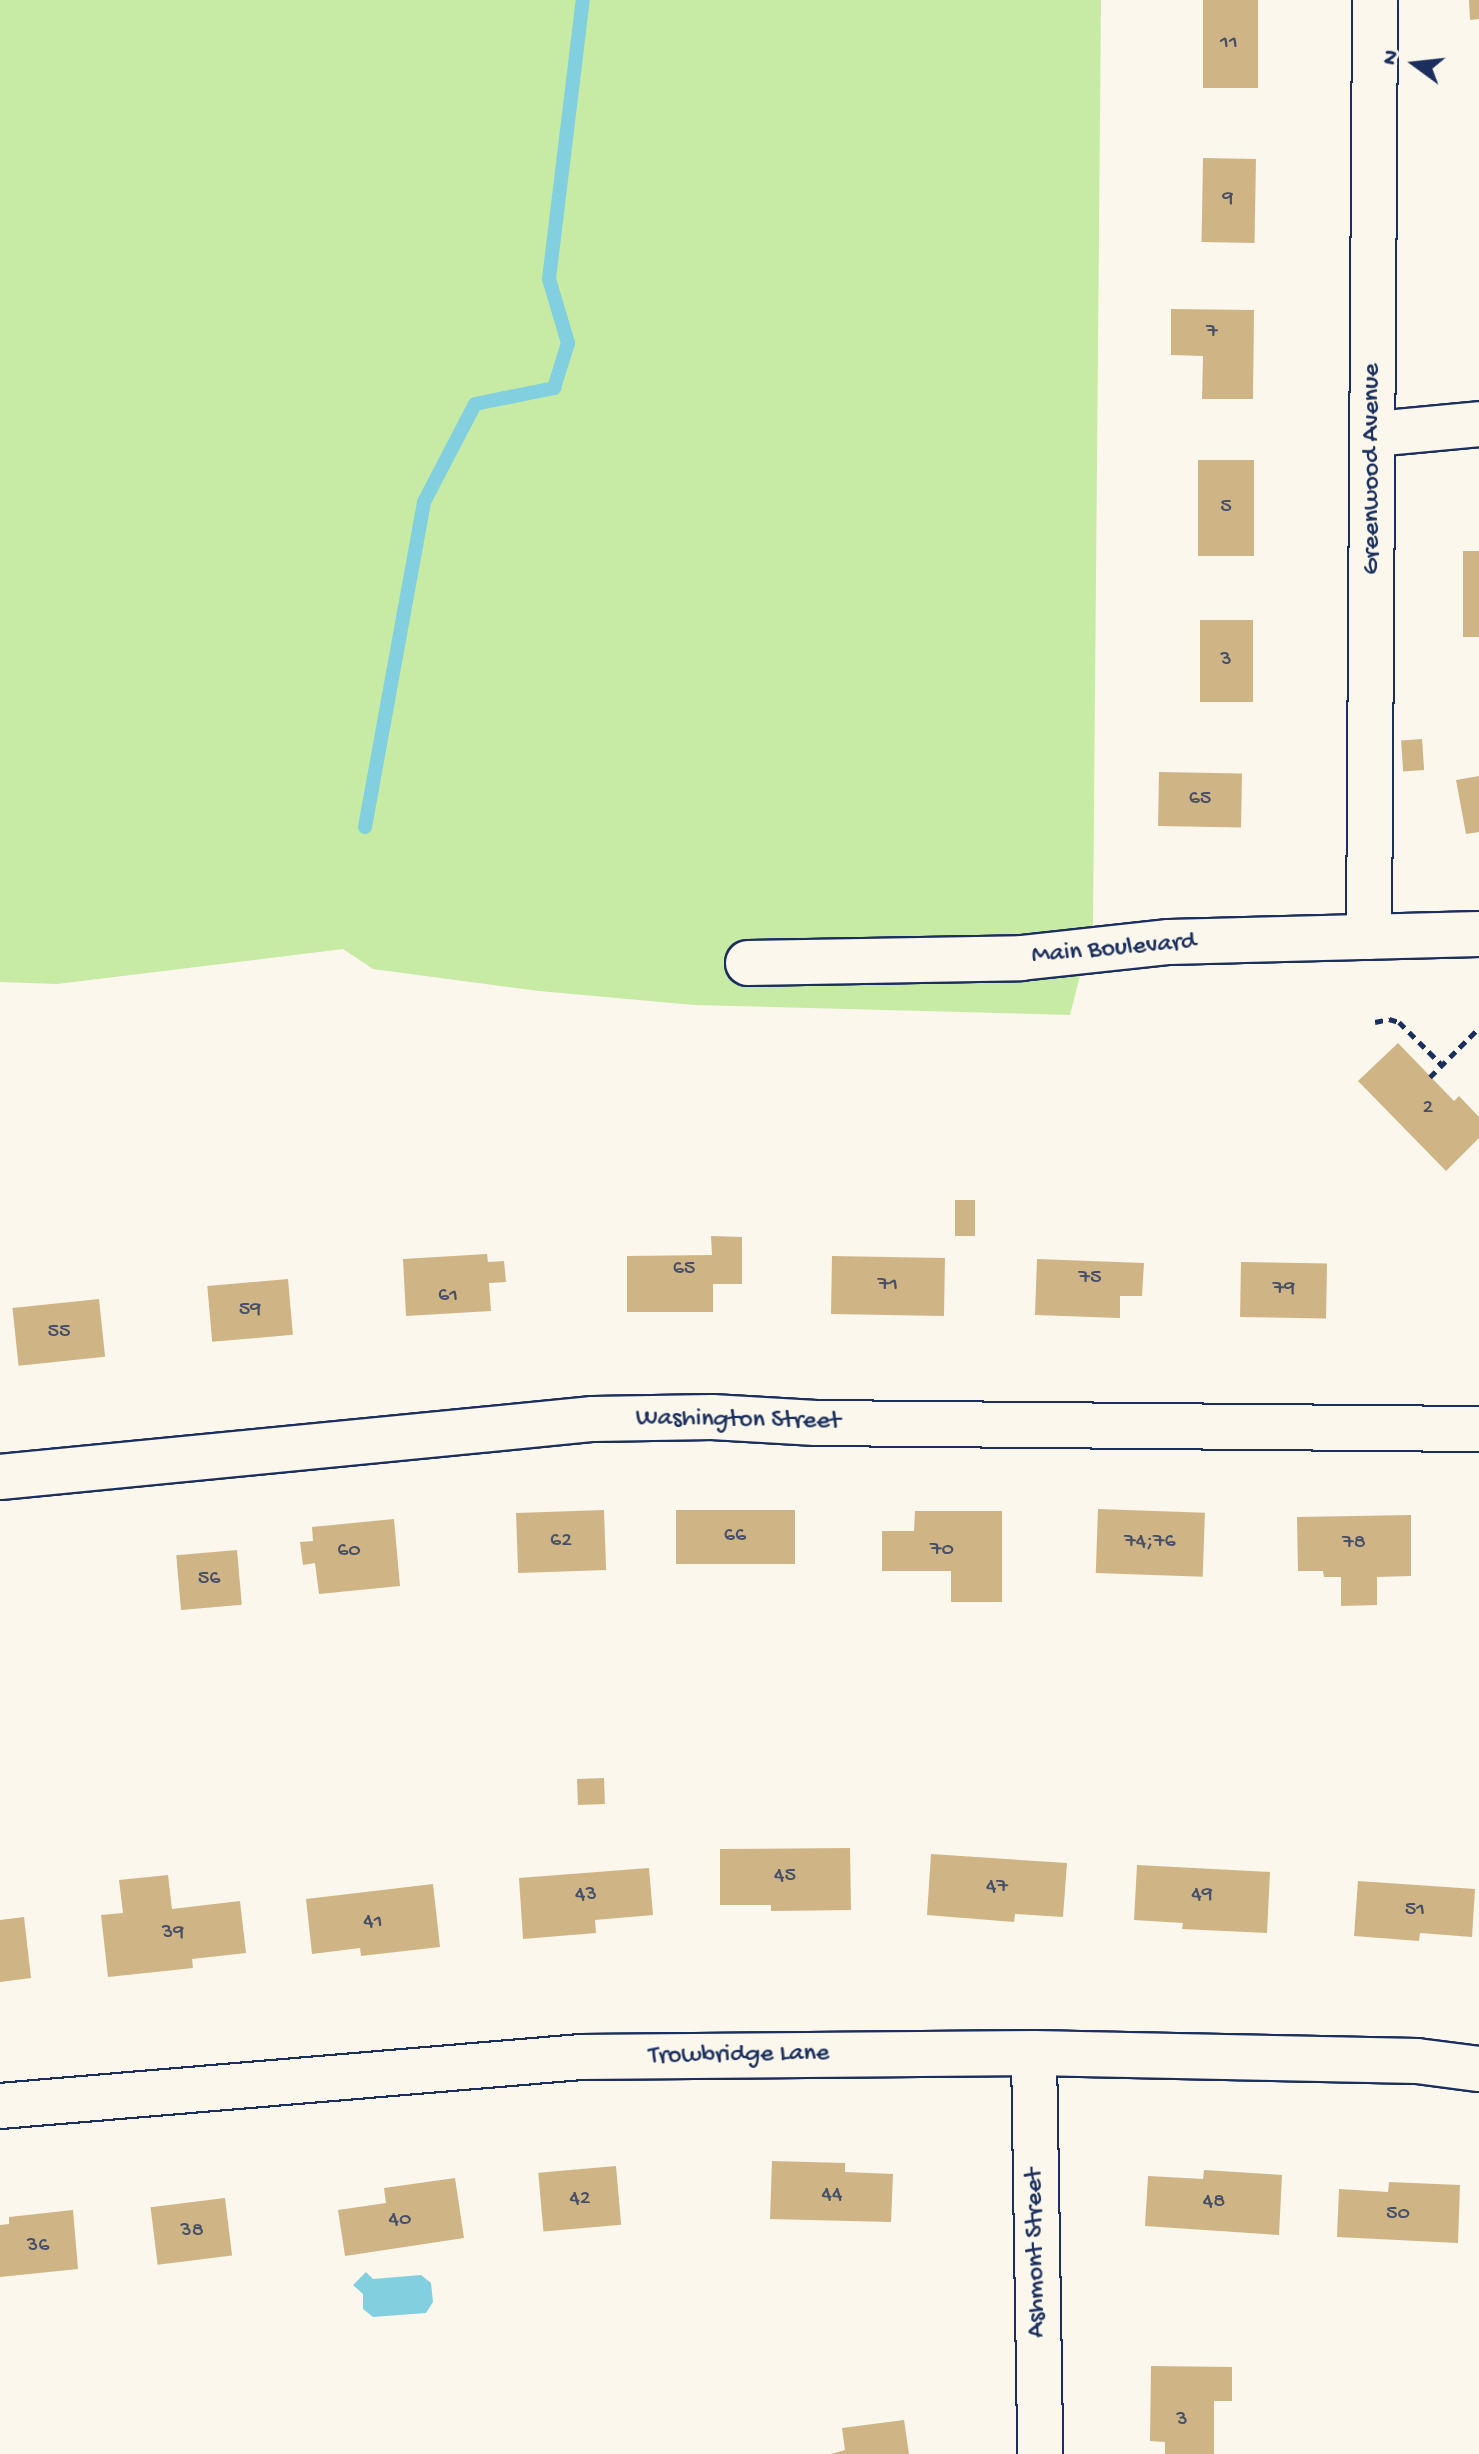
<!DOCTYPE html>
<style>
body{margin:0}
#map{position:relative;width:1479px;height:2454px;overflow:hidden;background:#fbf7ec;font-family:"Gochi Hand",sans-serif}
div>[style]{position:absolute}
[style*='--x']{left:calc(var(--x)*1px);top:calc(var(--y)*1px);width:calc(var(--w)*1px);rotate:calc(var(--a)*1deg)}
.green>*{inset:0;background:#c7eba5}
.water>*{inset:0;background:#82cfe0}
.stream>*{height:14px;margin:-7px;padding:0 7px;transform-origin:7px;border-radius:7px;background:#82cfe0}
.building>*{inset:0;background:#cfb585;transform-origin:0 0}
.path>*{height:5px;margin-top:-2.5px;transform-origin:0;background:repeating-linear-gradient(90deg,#1b2f5e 0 8px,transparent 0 14px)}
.roads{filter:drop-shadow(2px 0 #1b2f5e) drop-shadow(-2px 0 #1b2f5e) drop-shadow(0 2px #1b2f5e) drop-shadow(0 -2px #1b2f5e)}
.minor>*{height:44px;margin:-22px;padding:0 22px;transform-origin:22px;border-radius:22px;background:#fbf7ec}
span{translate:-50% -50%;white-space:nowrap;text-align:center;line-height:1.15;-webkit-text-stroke:6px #fbf7ec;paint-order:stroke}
.number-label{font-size:22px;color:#485068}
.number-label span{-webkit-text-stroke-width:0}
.street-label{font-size:26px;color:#1b2f5e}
.north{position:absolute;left:1375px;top:24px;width:80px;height:80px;-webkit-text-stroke:6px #fbf7ec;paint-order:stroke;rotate:285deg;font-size:22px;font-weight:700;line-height:32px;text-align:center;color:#1b2f5e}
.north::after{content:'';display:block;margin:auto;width:28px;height:36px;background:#1b2f5e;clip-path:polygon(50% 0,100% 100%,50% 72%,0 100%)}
</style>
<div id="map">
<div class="green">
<i style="clip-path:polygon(0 0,1101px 0,1093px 924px,1070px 1015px,694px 1005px,539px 991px,373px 969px,343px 949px,57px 984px,0 982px)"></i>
</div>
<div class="water">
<i style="clip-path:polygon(366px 2272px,373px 2279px,421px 2275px,431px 2283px,433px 2302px,426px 2313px,373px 2317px,363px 2309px,363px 2294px,353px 2285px)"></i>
</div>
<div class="stream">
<i style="--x:365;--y:827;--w:330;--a:-79.7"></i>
<i style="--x:424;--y:502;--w:110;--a:-62.5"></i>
<i style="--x:475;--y:404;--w:81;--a:-11.4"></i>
<i style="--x:554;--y:388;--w:47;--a:-72.7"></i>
<i style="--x:568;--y:343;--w:67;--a:-106.5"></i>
<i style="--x:549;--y:279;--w:281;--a:-83.1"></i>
</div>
<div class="building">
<i style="left:1203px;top:0;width:55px;height:88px"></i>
<i style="clip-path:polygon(1469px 0,1479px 0,1479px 19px,1470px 20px)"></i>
<i style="left:1203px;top:158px;width:53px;height:84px;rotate:1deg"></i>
<i style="clip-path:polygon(1171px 309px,1254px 310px,1253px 399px,1202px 399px,1203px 356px,1171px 355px)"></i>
<i style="left:1198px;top:460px;width:56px;height:96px"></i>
<i style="left:1463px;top:551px;width:16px;height:86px"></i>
<i style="left:1200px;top:620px;width:53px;height:82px"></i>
<i style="left:1422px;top:739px;width:31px;height:21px;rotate:86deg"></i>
<i style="left:1159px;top:772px;width:83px;height:54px;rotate:1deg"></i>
<i style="clip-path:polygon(1479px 776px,1479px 832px,1466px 834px,1456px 780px)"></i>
<i style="clip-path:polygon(1398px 1043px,1454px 1101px,1459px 1096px,1479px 1117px,1479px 1138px,1446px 1171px,1358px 1081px)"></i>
<i style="left:955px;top:1200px;width:20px;height:36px"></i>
<i style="clip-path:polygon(711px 1236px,742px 1237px,742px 1284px,713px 1284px,713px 1312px,627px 1312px,627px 1256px,712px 1255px)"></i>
<i style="clip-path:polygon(487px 1254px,488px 1262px,504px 1261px,506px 1282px,489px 1283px,491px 1311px,406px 1316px,403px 1259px)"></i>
<i style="left:832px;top:1256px;width:113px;height:58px;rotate:1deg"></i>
<i style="clip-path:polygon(1037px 1259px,1144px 1263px,1142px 1296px,1120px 1296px,1120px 1318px,1035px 1315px)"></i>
<i style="left:1241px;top:1262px;width:86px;height:55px;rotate:1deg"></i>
<i style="left:288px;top:1279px;width:56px;height:81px;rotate:85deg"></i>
<i style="left:99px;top:1299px;width:58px;height:87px;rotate:84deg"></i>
<i style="left:1098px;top:1509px;width:107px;height:64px;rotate:2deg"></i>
<i style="left:604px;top:1510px;width:60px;height:88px;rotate:88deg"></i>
<i style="left:676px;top:1510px;width:119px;height:54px"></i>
<i style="clip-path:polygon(915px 1511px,1002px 1511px,1002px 1602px,951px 1602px,951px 1571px,882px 1571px,882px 1531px,914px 1531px)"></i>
<i style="clip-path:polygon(1411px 1515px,1411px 1576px,1377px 1577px,1377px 1605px,1341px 1606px,1341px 1577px,1324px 1577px,1323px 1571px,1298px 1571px,1297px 1517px)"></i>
<i style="clip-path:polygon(394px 1519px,400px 1586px,319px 1594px,315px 1563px,303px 1565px,300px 1542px,313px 1541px,312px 1527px)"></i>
<i style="left:237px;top:1550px;width:55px;height:61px;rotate:85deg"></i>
<i style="left:604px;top:1778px;width:26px;height:27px;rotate:88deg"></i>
<i style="clip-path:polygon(850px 1848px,851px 1910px,771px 1911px,771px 1905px,720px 1905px,720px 1849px)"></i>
<i style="clip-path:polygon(931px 1854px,1067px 1863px,1063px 1917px,1015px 1914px,1014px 1922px,927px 1915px)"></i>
<i style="clip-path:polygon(1137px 1865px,1270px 1872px,1267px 1933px,1182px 1929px,1183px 1923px,1134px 1920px)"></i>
<i style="clip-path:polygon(649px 1868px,653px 1915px,595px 1920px,596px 1933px,523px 1939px,519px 1878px)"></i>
<i style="clip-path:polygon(168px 1875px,172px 1909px,240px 1901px,246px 1953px,192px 1959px,193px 1968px,108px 1977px,101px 1915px,123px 1913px,119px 1880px)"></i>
<i style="clip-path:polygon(1358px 1881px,1475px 1889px,1472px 1937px,1420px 1933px,1419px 1941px,1354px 1936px)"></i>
<i style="clip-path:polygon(433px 1884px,440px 1947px,361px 1956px,360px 1948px,312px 1954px,306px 1899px)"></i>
<i style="clip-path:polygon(24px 1917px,31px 1978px,0 1982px,0 1920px)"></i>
<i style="clip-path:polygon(772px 2161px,845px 2163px,845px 2172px,893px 2174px,891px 2222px,770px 2219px)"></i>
<i style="left:616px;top:2166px;width:59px;height:78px;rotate:85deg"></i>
<i style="clip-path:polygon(1204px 2170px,1282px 2175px,1279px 2235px,1145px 2226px,1148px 2176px,1203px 2179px)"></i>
<i style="clip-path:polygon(455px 2178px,464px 2238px,345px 2256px,338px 2210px,386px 2203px,384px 2188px)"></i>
<i style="clip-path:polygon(1389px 2182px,1460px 2185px,1458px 2243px,1337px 2237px,1339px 2189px,1388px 2192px)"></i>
<i style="left:225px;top:2198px;width:58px;height:75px;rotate:83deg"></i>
<i style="clip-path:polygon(73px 2210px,78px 2269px,0 2277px,0 2225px,9px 2224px,9px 2217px)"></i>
<i style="clip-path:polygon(1151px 2366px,1232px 2367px,1232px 2401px,1214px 2401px,1214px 2454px,1165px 2454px,1165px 2442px,1150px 2441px)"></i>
<i style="clip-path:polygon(904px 2420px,909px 2454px,831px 2454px,845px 2450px,842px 2428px)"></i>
</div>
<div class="path">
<i style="--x:1375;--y:1022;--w:14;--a:-12"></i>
<i style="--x:1389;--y:1019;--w:10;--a:17"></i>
<i style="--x:1399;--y:1022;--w:61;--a:45"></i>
<i style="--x:1430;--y:1077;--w:69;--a:-45"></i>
</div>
<div class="roads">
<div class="minor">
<i style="--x:1374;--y:434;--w:105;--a:-5.4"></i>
<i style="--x:1369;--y:937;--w:937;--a:-89.63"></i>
<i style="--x:748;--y:963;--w:273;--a:-1"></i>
<i style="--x:1021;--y:958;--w:149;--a:-6.2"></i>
<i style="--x:1169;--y:942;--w:310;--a:-1.5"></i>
<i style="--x:0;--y:1477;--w:596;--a:-5.59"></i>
<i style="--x:593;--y:1419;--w:119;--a:-1"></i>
<i style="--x:712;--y:1417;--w:104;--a:3.3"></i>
<i style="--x:816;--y:1423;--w:663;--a:0.52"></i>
<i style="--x:1034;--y:2053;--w:401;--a:89.1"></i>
<i style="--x:0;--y:2106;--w:583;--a:-4.82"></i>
<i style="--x:581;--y:2057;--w:453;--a:-0.5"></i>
<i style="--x:1034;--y:2053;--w:383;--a:1.2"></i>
<i style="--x:1417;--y:2061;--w:63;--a:7.4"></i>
</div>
</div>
<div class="number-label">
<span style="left:1229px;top:44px">11</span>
<span style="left:1228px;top:200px">9</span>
<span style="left:1212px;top:333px">7</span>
<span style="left:1226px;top:508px">5</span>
<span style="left:1226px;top:661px">3</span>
<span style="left:1200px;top:800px">65</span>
<span style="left:1428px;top:1109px">2</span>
<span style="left:684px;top:1270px">65</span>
<span style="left:1090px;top:1279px">75</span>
<span style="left:888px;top:1286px">71</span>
<span style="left:1284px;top:1290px">79</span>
<span style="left:448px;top:1297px">61</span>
<span style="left:250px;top:1311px">59</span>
<span style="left:59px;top:1333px">55</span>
<span style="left:735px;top:1537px">66</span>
<span style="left:561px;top:1542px">62</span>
<span style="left:1150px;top:1543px">74;76</span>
<span style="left:1354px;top:1544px">78</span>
<span style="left:942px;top:1551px">70</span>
<span style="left:349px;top:1552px">60</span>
<span style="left:209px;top:1580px">56</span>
<span style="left:785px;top:1877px">45</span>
<span style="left:997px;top:1888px">47</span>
<span style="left:586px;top:1896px">43</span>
<span style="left:1202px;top:1896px">49</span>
<span style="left:1415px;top:1911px">51</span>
<span style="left:373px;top:1923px">41</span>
<span style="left:173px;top:1934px">39</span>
<span style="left:832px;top:2196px">44</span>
<span style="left:580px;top:2200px">42</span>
<span style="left:1214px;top:2203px">48</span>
<span style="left:1398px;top:2215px">50</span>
<span style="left:400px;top:2221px">40</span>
<span style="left:192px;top:2232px">38</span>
<span style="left:38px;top:2247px">36</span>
<span style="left:1182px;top:2421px">3</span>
</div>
<div class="street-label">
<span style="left:1373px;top:469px;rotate:-90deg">Greenwood Avenue</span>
<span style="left:1114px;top:950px;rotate:-5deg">Main Boulevard</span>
<span style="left:738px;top:1421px;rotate:1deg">Washington Street</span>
<span style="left:739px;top:2056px;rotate:-1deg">Trowbridge Lane</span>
<span style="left:1037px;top:2253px;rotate:-91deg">Ashmont Street</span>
</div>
<div class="north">N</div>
</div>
